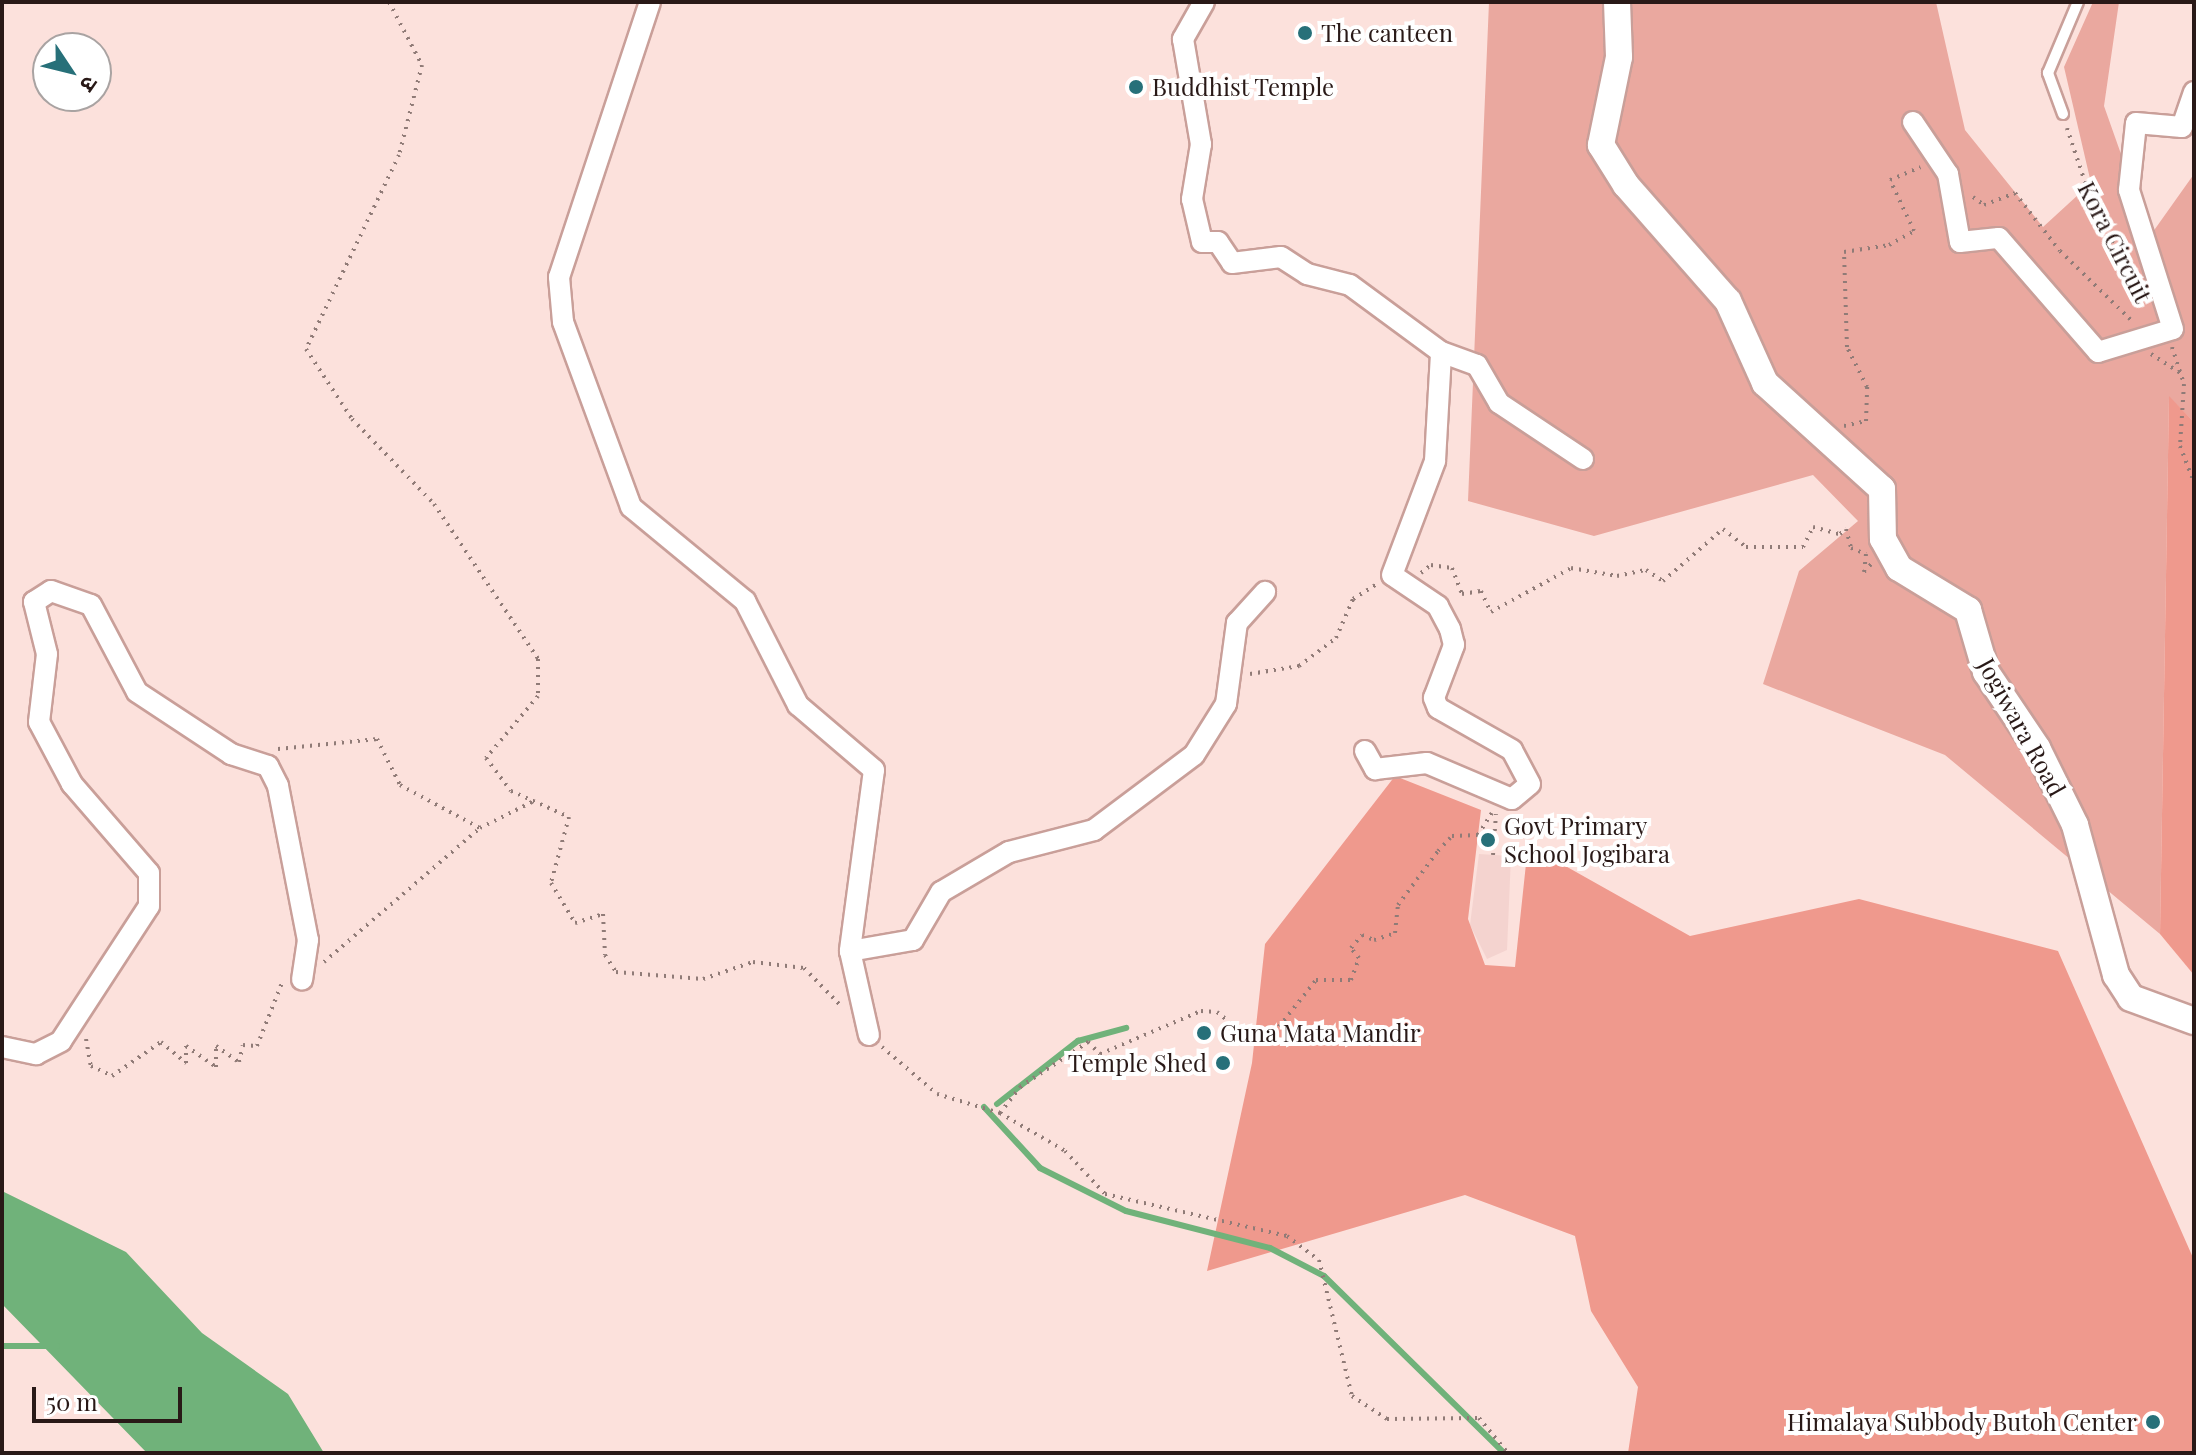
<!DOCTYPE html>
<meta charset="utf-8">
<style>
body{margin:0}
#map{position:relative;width:2196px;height:1455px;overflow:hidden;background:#fce1dc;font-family:"Playfair Display","Noto Sans Devanagari",serif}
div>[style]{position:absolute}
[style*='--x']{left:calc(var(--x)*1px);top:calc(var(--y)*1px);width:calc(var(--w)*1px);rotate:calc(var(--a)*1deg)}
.built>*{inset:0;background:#f4d3cf}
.green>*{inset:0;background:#eaa89f}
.forest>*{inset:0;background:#ef998d}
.water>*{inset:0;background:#70b27a}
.stream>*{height:6px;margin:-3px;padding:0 3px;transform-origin:3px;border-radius:3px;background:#70b27a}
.path>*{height:4px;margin-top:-2px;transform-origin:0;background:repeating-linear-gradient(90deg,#907b77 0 2px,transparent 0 8px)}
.roads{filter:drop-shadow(2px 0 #c99f99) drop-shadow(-2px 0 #c99f99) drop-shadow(0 2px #c99f99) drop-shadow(0 -2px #c99f99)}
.service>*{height:10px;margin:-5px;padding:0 5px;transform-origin:5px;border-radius:5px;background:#fff}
.minor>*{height:20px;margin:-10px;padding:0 10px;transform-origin:10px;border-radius:10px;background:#fff}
.tertiary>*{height:26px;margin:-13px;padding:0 13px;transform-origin:13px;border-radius:13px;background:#fff}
.dots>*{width:22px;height:22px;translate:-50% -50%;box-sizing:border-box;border:4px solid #fff;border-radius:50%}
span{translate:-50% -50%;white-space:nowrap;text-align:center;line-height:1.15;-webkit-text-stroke:8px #fff;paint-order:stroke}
.poi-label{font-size:24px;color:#291917}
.left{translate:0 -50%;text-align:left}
.right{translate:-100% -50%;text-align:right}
.street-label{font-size:24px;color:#291917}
.frame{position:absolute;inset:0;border:4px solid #291917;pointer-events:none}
.north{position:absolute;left:32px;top:32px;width:80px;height:80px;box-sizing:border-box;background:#fff;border:2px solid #a9a3a2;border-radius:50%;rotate:125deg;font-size:22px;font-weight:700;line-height:32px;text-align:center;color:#291917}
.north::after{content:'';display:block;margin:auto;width:28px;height:36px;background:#277079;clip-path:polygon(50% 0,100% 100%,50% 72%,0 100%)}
.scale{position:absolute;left:32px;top:1387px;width:150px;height:36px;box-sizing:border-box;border:4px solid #291917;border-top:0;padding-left:10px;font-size:24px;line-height:28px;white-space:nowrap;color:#291917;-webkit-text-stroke:6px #fff;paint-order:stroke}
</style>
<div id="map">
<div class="built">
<i style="clip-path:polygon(1479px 854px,1511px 856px,1507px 950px,1487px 959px,1470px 925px)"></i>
</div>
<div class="green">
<i style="clip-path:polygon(1489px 2px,1936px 2px,1965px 130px,2043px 227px,2091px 183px,2064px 67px,2093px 2px,2119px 2px,2104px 106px,2150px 236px,2194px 174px,2194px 422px,2169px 397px,2160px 934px,1945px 755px,1763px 684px,1799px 571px,1858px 521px,1813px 475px,1594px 536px,1468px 501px)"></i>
</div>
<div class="forest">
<i style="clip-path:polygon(2169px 396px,2194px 422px,2194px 975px,2160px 934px)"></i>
<i style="clip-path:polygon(1395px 776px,1481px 810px,1468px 919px,1485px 965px,1515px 967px,1528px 845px,1690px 936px,1859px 899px,2058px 951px,2194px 1260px,2194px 1453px,1628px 1453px,1638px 1387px,1591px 1311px,1575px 1236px,1465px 1195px,1207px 1271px,1252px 1063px,1265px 944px)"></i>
</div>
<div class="water">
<i style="clip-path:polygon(2px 1191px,126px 1252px,202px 1333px,288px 1394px,324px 1453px,147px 1453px,2px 1304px)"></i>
</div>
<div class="stream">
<i style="--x:997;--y:1104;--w:103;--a:-37.9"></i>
<i style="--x:1078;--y:1041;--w:50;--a:-15.2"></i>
<i style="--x:984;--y:1107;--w:83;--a:47.4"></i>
<i style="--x:1040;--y:1168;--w:96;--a:26.6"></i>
<i style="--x:1126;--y:1211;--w:149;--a:14.4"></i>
<i style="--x:1270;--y:1248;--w:61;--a:27.4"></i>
<i style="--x:1324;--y:1276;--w:252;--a:44.5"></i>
<i style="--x:2;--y:1346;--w:55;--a:0"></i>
</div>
<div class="path">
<i style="--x:389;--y:2;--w:71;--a:62.4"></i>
<i style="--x:422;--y:65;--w:93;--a:104.3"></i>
<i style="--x:399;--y:155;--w:215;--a:115.6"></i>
<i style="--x:306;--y:349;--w:84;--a:56.7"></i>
<i style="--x:352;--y:419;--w:118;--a:46"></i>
<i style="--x:434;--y:504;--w:187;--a:56.1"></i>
<i style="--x:538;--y:659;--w:37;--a:90"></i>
<i style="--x:538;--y:696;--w:81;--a:130"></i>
<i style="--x:486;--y:758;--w:41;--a:52.9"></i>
<i style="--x:511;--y:791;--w:64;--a:24.1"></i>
<i style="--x:569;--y:817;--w:68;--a:105.3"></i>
<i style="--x:551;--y:883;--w:47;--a:59"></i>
<i style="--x:575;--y:923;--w:29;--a:-18"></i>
<i style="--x:603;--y:914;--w:41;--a:87.2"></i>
<i style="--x:605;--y:955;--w:20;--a:57"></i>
<i style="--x:616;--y:972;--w:87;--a:4.6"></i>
<i style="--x:703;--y:979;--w:53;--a:-18.8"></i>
<i style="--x:753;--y:962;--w:51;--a:6.7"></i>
<i style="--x:804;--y:968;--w:54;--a:45.7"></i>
<i style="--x:2067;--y:128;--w:82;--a:71.6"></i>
<i style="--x:2093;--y:206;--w:97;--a:61.6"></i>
<i style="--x:1973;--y:197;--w:14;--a:36"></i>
<i style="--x:1984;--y:205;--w:33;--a:-21"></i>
<i style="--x:2015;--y:193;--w:73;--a:52.2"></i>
<i style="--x:2060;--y:251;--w:102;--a:44.2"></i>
<i style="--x:2172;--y:347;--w:39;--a:72"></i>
<i style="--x:2184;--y:384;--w:62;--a:93.7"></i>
<i style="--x:2180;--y:446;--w:40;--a:69"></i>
<i style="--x:2151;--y:354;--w:38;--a:33"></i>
<i style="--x:1844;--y:426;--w:23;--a:-13"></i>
<i style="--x:1866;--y:421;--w:34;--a:-88"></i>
<i style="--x:1867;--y:387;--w:45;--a:-116.6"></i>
<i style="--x:1847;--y:347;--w:95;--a:-91.8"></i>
<i style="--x:1844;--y:252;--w:46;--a:-8.8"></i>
<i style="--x:1889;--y:245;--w:29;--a:-29"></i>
<i style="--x:1914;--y:231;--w:56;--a:-115.2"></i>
<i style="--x:1890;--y:180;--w:33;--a:-23"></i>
<i style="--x:1421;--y:573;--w:13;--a:-39"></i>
<i style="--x:1431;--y:565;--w:21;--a:8"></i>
<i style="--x:1452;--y:568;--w:28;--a:69"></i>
<i style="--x:1462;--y:594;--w:19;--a:-9"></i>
<i style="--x:1481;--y:591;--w:23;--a:65"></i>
<i style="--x:1491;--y:612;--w:91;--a:-28.8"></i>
<i style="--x:1571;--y:568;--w:47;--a:9.9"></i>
<i style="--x:1617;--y:576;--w:30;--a:-12"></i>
<i style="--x:1646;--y:570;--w:20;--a:33"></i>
<i style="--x:1663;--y:581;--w:79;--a:-40.9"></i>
<i style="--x:1723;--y:529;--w:29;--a:38"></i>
<i style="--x:1746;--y:547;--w:57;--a:0"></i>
<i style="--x:1803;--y:547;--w:22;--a:-63"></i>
<i style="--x:1813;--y:527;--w:28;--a:15"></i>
<i style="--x:1840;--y:534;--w:8;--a:-40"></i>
<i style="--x:1846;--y:529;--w:20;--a:75"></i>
<i style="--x:1851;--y:548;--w:16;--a:22"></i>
<i style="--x:1866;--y:554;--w:18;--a:96"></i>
<i style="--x:1864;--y:572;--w:12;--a:-48"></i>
<i style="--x:1250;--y:674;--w:50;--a:-9.3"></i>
<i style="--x:1299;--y:666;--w:46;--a:-37.1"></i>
<i style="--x:1336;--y:638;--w:43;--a:-66.4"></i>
<i style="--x:1353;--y:599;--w:28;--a:-32"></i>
<i style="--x:278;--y:749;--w:100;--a:-5.8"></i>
<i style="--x:377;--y:739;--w:51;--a:63.4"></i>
<i style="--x:400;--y:785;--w:91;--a:28.3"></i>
<i style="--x:480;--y:828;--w:60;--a:-26.6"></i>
<i style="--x:1493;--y:855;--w:41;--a:-85.8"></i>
<i style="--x:324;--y:962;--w:206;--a:-40.7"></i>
<i style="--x:86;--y:1039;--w:27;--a:80"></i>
<i style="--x:91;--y:1066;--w:23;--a:25"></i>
<i style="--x:112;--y:1076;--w:60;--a:-34.8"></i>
<i style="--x:161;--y:1042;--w:33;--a:40"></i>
<i style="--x:186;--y:1063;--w:17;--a:-90"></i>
<i style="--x:186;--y:1046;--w:37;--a:35"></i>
<i style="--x:216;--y:1067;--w:21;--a:-90"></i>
<i style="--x:216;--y:1046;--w:28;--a:35"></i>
<i style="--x:239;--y:1062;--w:17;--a:-77"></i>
<i style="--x:243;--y:1045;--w:14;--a:4"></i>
<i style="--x:257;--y:1046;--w:68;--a:-68.4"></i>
<i style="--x:882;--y:1047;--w:72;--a:40.5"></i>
<i style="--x:937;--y:1094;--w:66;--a:16.8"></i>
<i style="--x:1000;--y:1113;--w:75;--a:30.3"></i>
<i style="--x:1065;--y:1151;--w:59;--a:47.1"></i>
<i style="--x:1105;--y:1194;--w:187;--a:13"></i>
<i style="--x:1287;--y:1236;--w:40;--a:37"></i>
<i style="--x:1319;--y:1260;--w:140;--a:76.4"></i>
<i style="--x:1352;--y:1396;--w:42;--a:33.3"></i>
<i style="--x:1387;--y:1419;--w:92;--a:-0.6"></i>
<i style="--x:1479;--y:1418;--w:45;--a:50.4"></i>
<i style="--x:1000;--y:1113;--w:33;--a:-52"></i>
<i style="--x:1020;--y:1087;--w:82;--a:-33.5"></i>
<i style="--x:1088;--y:1042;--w:17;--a:45"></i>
<i style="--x:1100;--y:1054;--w:110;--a:-23.1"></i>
<i style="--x:1201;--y:1011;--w:16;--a:4"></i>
<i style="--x:1217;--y:1012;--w:48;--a:39"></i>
<i style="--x:1254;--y:1042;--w:22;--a:-24"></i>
<i style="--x:1274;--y:1033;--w:68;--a:-51.6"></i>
<i style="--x:1316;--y:980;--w:35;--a:0"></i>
<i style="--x:1351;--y:980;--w:23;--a:-70"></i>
<i style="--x:1359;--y:958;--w:13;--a:-129"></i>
<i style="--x:1351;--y:948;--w:17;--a:-50"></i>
<i style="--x:1362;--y:935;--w:13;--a:23"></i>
<i style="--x:1374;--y:940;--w:22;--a:-18"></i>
<i style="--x:1395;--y:933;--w:28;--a:-84"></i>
<i style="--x:1398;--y:905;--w:67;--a:-53.5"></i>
<i style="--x:1438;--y:851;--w:21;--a:-47"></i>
<i style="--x:1452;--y:836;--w:26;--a:-2"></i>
<i style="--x:1478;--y:835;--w:26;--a:-58"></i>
</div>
<div class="roads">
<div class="service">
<i style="--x:2063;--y:114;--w:44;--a:-110.1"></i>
<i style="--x:2048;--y:73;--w:77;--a:-67.1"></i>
</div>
<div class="minor">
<i style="--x:650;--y:2;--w:290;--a:108.3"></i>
<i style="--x:559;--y:277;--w:45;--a:84.9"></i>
<i style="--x:563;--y:322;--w:197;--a:69.8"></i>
<i style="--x:631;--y:507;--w:148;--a:39.5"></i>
<i style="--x:745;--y:601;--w:117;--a:63"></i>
<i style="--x:798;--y:705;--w:100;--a:40.5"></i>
<i style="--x:874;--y:770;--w:183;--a:97.6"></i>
<i style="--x:850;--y:951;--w:86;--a:77.3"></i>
<i style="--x:1204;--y:2;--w:43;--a:119.6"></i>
<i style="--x:1183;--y:39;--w:107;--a:80.3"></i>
<i style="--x:1201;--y:144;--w:56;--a:99.3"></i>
<i style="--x:1192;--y:199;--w:44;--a:76.9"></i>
<i style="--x:1202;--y:242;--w:16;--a:0"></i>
<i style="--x:1218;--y:242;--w:25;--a:56"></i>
<i style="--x:1232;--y:263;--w:49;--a:-7"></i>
<i style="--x:1281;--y:257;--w:31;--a:33"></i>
<i style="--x:1307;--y:274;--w:44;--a:14.3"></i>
<i style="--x:1350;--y:285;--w:113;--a:36.4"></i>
<i style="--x:1441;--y:352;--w:38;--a:20"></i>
<i style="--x:1477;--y:365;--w:44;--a:59.9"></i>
<i style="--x:1499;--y:403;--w:101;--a:33.7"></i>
<i style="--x:1913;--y:122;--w:63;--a:56.1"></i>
<i style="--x:1948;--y:174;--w:69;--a:80"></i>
<i style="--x:1960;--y:242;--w:39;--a:-6"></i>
<i style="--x:1999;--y:238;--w:151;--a:49"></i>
<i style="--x:2098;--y:352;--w:78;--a:-17"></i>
<i style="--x:2173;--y:329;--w:146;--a:-107.6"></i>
<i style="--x:2129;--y:190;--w:67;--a:-84"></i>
<i style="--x:2136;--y:123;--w:46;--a:5"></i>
<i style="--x:2182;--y:127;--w:37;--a:-71"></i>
<i style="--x:1365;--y:751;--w:21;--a:61"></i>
<i style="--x:1375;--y:769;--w:52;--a:-6.6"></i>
<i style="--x:1427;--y:763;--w:92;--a:23"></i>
<i style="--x:1512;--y:799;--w:23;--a:-40"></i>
<i style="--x:1530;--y:784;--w:38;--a:-118"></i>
<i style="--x:1512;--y:750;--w:85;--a:-150.4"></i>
<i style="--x:1438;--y:708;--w:11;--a:-112"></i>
<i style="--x:1434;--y:698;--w:57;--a:-69.3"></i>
<i style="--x:1454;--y:645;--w:16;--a:-104"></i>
<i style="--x:1450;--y:629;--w:26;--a:-118"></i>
<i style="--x:1438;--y:606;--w:55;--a:-146"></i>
<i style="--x:1392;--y:575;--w:122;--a:-69.3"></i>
<i style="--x:1435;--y:461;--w:109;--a:-86.8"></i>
<i style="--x:850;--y:951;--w:64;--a:-9.9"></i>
<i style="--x:913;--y:940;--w:56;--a:-59.7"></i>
<i style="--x:941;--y:892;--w:79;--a:-30.5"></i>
<i style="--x:1009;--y:852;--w:88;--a:-14.5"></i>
<i style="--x:1094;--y:830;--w:125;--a:-36.9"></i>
<i style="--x:1194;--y:755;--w:60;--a:-57.9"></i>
<i style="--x:1226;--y:704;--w:82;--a:-82.3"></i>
<i style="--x:1237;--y:623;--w:42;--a:-47.9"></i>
<i style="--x:2;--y:1047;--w:35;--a:12"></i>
<i style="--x:36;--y:1054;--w:28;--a:-27"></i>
<i style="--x:61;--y:1041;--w:161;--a:-56.9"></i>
<i style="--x:149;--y:906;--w:33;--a:-90"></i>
<i style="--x:149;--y:873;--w:118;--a:-130.9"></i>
<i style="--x:72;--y:784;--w:70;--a:-118"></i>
<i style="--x:39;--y:722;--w:68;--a:-83.3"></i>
<i style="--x:47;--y:654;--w:54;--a:-104"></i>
<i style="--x:34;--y:602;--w:20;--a:-33"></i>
<i style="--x:51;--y:591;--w:42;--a:19.3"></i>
<i style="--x:91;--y:605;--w:98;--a:62.1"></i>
<i style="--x:137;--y:692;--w:113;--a:33.4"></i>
<i style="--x:231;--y:754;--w:39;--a:18"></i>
<i style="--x:268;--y:766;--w:22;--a:63"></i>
<i style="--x:278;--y:786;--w:157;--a:79"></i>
<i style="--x:308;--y:940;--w:40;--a:98.5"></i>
</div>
<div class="tertiary">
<i style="--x:1617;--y:2;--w:55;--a:87.9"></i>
<i style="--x:1619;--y:57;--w:90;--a:101.6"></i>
<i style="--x:1601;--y:145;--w:47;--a:58"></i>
<i style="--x:1626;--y:185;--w:154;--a:48.7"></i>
<i style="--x:1728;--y:301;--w:90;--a:65.7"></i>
<i style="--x:1765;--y:383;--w:158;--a:42.2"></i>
<i style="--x:1882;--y:489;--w:50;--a:88.9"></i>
<i style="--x:1883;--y:539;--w:33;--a:61"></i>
<i style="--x:1899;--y:568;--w:81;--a:31.3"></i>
<i style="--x:1968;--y:610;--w:65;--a:73.8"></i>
<i style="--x:1986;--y:672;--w:92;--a:56.1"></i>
<i style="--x:2037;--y:748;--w:86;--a:63.7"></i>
<i style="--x:2075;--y:825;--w:156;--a:74.7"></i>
<i style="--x:2116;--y:975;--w:27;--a:57"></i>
<i style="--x:2131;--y:998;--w:67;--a:20.1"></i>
</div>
</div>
<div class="dots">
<i style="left:1305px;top:33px;background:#277079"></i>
<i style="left:1136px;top:87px;background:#277079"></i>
<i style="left:1488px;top:840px;background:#277079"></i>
<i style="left:1204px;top:1033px;background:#277079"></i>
<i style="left:1223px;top:1063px;background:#277079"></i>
<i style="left:2153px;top:1422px;background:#277079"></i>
</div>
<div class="poi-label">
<span class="left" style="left:1321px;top:33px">The canteen</span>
<span class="left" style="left:1152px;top:87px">Buddhist Temple</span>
<span class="left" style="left:1504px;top:840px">Govt Primary<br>School Jogibara</span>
<span class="left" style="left:1220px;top:1033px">Guna Mata Mandir</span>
<span class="right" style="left:1207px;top:1063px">Temple Shed</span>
<span class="right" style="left:2137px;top:1422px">Himalaya Subbody Butoh Center</span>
</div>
<div class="street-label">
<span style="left:2115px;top:242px;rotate:63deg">Kora Circuit</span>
<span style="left:2022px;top:727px;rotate:61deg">Jogiwara Road</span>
</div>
<div class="frame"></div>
<div class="north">उ</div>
<div class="scale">50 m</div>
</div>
